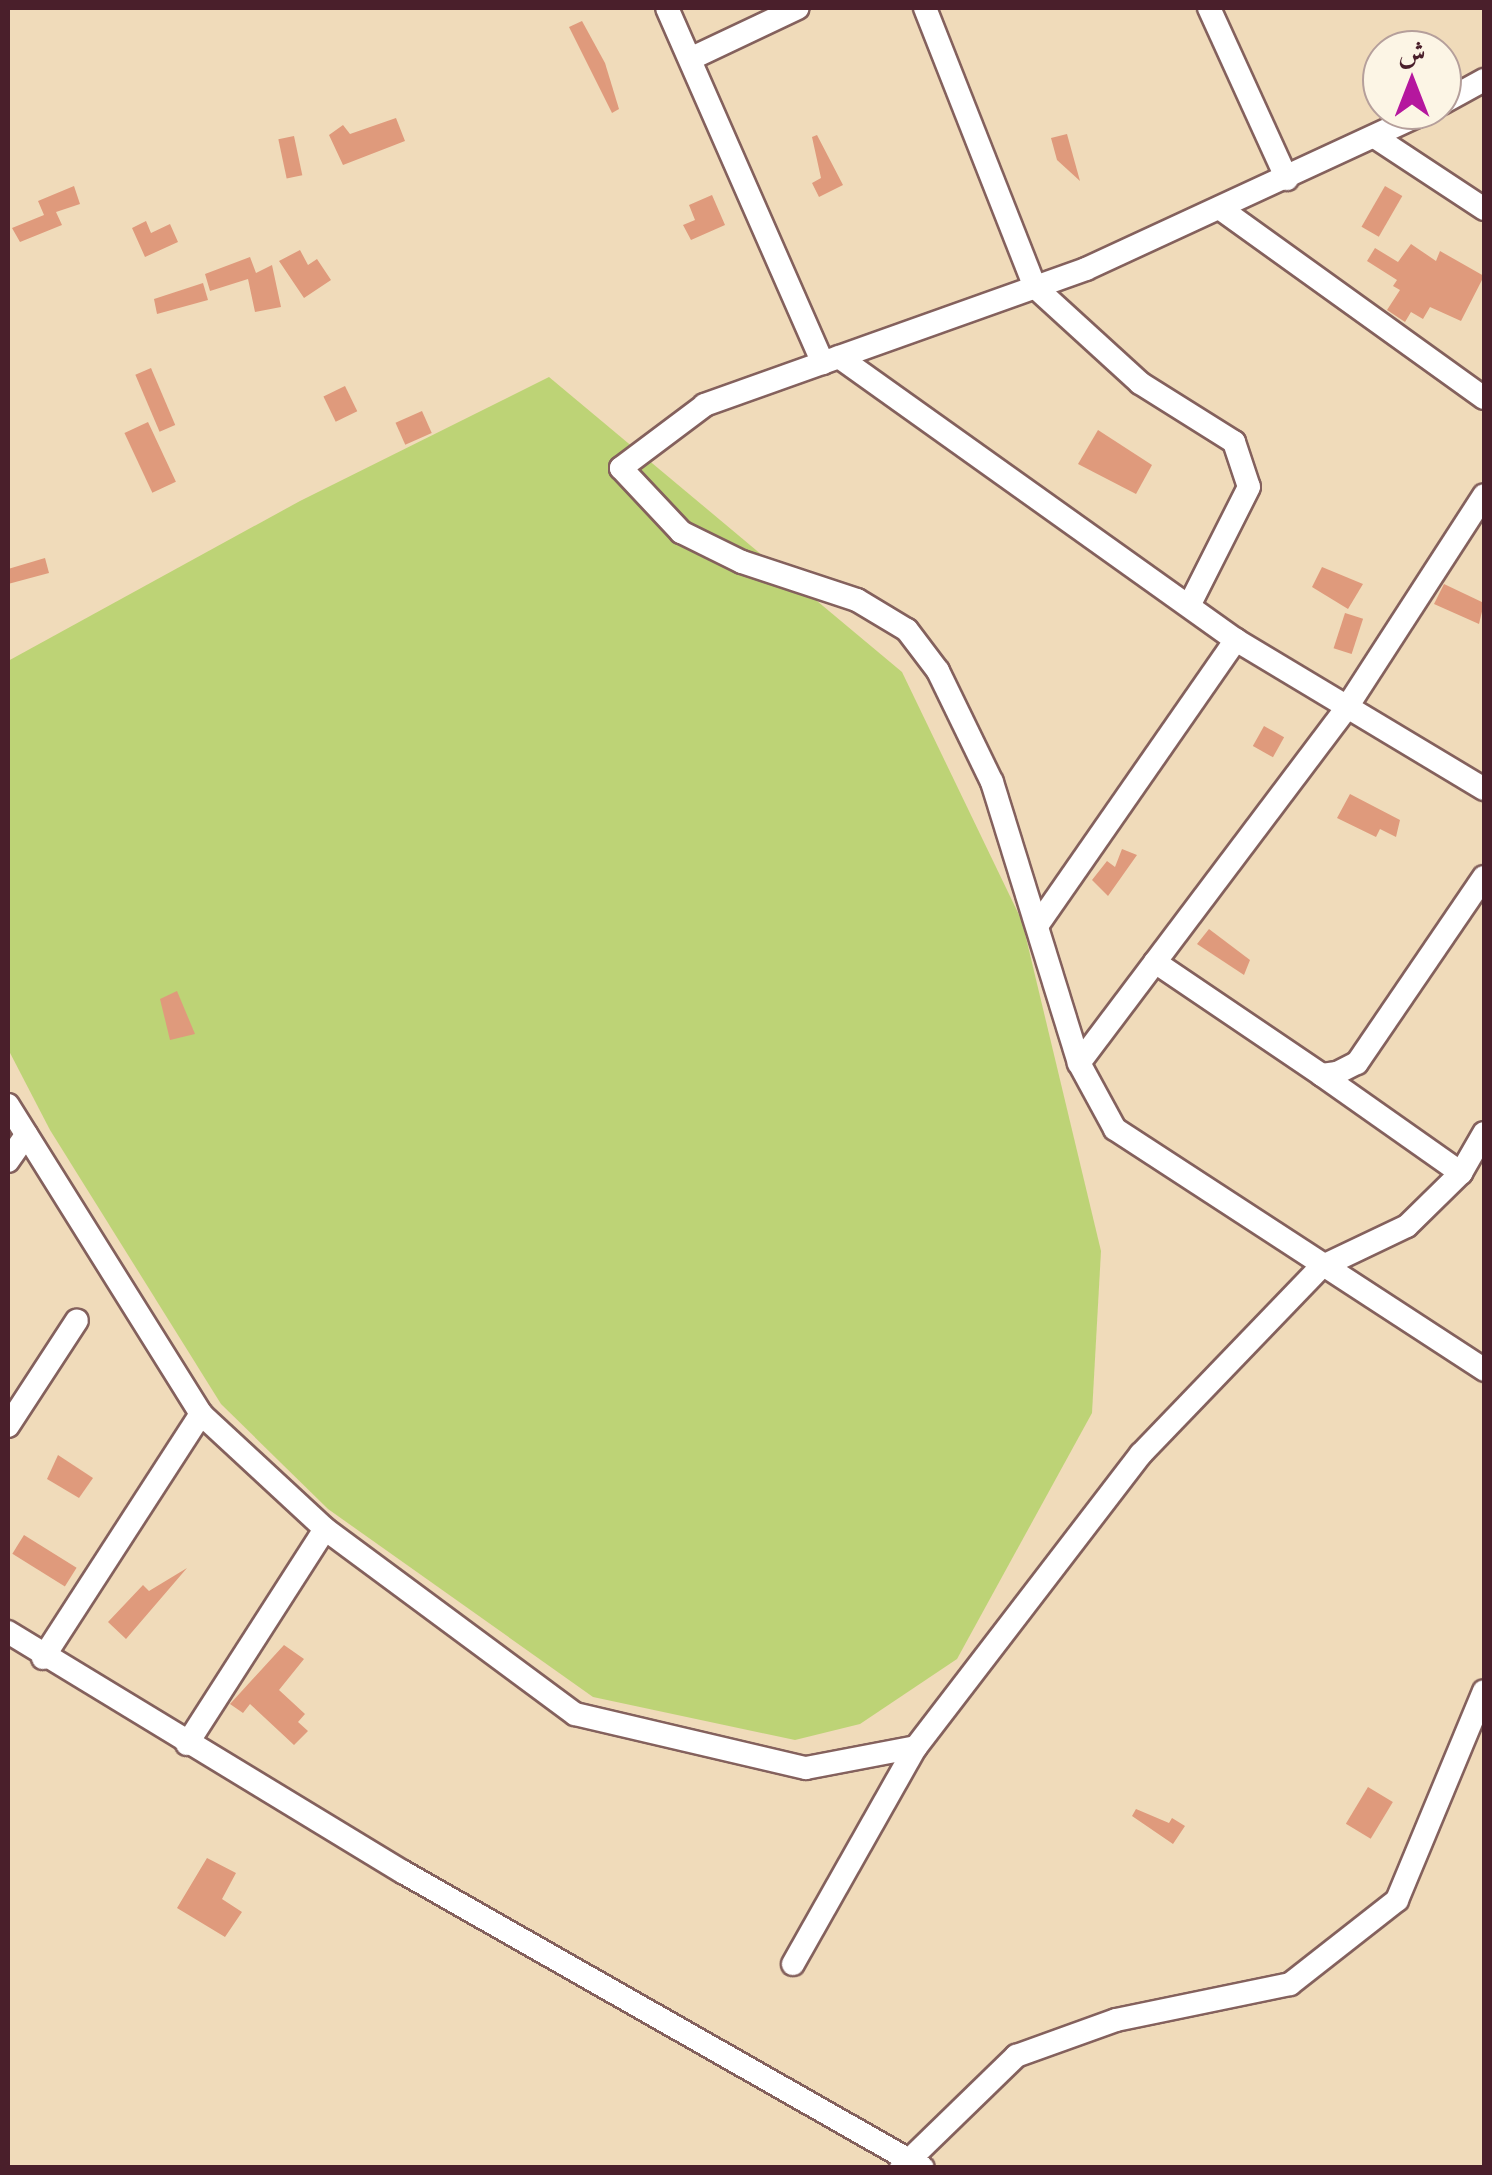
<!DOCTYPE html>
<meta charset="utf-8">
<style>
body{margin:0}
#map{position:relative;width:1492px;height:2175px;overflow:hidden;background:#f0dbba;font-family:"EB Garamond",Amiri,serif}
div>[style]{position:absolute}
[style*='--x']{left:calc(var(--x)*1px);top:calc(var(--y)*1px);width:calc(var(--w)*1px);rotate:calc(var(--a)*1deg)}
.green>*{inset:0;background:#bdd376}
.building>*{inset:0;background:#df9a7c;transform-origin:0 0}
.roads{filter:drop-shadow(2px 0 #84615d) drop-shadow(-2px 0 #84615d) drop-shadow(0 2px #84615d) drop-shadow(0 -2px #84615d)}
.minor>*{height:22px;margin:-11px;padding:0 11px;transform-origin:11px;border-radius:11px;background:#fff}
span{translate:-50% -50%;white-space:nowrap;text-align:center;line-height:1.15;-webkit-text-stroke:10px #fcf5e5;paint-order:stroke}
.frame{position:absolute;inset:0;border:10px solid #4a1f2b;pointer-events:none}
.north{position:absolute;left:1362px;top:30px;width:100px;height:100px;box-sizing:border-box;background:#fcf5e5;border:2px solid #b59f9b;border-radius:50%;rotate:0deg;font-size:28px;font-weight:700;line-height:40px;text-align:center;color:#4a1f2b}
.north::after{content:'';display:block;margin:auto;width:35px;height:45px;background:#b5179e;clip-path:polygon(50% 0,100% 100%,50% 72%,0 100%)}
</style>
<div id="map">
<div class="green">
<i style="clip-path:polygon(549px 377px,902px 672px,1022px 921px,1101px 1251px,1092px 1413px,957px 1659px,860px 1724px,795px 1740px,593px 1697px,328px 1509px,221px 1404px,50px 1130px,8px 1049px,8px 661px,300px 501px)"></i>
</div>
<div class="building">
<i style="clip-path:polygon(582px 21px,605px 63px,619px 109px,612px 113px,569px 27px)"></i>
<i style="clip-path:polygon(396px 118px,405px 141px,343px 165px,329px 135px,343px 125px,350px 134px)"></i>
<i style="clip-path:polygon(1067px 134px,1080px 181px,1057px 160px,1051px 138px)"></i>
<i style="clip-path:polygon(817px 135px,843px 185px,819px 197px,812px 183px,821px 178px,812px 137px)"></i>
<i style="left:294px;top:136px;width:40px;height:16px;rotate:78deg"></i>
<i style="clip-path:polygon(74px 186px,80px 204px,56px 212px,62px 225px,20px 242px,12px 228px,44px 215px,38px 201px)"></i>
<i style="left:1385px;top:186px;width:20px;height:47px;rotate:30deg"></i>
<i style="clip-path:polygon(712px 195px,725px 225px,691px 240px,683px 225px,695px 220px,689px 205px)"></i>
<i style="clip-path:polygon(146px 221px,151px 233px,170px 224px,178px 242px,145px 257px,132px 228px)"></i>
<i style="clip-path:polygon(1411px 244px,1436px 261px,1440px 251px,1484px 276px,1461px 321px,1430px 307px,1423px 319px,1411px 312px,1405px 322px,1387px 310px,1400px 290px,1393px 286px,1397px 280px,1367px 261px,1375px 248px,1398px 262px)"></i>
<i style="clip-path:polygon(300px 250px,308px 265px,317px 259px,331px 280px,304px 298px,279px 261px)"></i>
<i style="clip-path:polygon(250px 257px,256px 273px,272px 265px,281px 307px,255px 312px,248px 279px,210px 291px,205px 274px)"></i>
<i style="clip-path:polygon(203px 283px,208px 300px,157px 314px,154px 299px)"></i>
<i style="left:151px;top:368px;width:62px;height:17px;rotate:67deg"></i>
<i style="left:345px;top:386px;width:28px;height:24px;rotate:64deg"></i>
<i style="left:422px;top:411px;width:24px;height:29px;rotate:66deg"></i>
<i style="left:148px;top:422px;width:66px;height:26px;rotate:65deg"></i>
<i style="clip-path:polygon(1098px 430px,1152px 465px,1136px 494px,1078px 464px)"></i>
<i style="clip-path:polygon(45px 558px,49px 573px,8px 584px,8px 569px)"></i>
<i style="clip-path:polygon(1322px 567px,1363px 584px,1348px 609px,1312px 587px)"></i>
<i style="clip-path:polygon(1444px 584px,1484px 603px,1479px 624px,1434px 604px)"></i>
<i style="left:1345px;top:613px;width:19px;height:37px;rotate:18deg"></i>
<i style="left:1264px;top:726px;width:23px;height:23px;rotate:29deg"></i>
<i style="clip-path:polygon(1350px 794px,1400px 820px,1396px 837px,1380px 829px,1376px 837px,1337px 818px)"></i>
<i style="clip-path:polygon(1122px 849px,1137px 855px,1108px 896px,1092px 880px,1107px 861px,1115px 867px)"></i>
<i style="clip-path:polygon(1209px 929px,1250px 960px,1244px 975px,1197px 944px)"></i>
<i style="clip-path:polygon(177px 991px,195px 1034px,170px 1040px,160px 999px)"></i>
<i style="clip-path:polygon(58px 1455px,93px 1478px,79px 1498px,47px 1479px)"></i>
<i style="left:24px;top:1535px;width:62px;height:22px;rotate:32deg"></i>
<i style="clip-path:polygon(187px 1568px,126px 1639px,108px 1622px,143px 1585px,149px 1591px)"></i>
<i style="clip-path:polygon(284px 1645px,304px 1659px,279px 1690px,305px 1714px,298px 1722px,308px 1731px,294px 1745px,250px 1704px,243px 1713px,230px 1704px)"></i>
<i style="left:1368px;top:1787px;width:29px;height:43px;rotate:31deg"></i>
<i style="clip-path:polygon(1136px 1809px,1169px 1823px,1172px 1818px,1185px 1826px,1173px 1844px,1132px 1816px)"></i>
<i style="clip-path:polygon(207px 1858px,236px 1873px,222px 1899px,242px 1912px,225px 1937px,177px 1908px)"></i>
</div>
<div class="roads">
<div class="minor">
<i style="--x:667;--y:8;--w:388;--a:66.3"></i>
<i style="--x:925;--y:8;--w:300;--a:68.5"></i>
<i style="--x:1035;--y:287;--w:142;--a:42.4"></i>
<i style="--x:1140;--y:383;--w:111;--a:32.1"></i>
<i style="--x:1234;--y:442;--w:47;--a:71.6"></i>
<i style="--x:1249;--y:487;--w:131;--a:116.8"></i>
<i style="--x:1209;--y:8;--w:188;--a:65.5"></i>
<i style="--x:690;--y:59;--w:119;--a:-25.3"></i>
<i style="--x:1442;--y:103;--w:48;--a:-28.7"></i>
<i style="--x:1430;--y:110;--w:379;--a:155.2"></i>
<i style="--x:1086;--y:269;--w:405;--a:160.4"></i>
<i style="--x:705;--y:405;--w:105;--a:143.1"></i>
<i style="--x:621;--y:468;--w:88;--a:46.8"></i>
<i style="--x:681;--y:532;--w:68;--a:26.2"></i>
<i style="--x:742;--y:562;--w:121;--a:18.3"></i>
<i style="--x:857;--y:600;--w:58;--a:31"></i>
<i style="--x:907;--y:630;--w:51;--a:52.9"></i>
<i style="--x:938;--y:671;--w:123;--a:64.1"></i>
<i style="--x:992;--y:782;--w:294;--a:72.8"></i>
<i style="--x:1079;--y:1063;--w:75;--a:61.4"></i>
<i style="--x:1115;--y:1129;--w:441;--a:33.1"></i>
<i style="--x:1378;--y:139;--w:127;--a:33.4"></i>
<i style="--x:1221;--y:209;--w:324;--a:35.7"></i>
<i style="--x:839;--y:357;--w:488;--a:35.5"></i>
<i style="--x:1236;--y:640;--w:289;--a:31"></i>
<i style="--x:1039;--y:923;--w:345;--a:-55.2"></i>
<i style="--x:1155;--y:962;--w:202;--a:34.1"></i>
<i style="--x:1322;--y:1075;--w:15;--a:-8"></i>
<i style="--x:1337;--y:1073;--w:22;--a:-27"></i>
<i style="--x:1357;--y:1063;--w:225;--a:-55.7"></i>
<i style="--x:1079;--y:1063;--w:446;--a:-53"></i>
<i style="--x:1347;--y:707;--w:252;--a:-57.1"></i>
<i style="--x:1322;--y:1075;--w:170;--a:35.2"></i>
<i style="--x:8;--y:1105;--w:364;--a:58"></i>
<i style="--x:201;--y:1414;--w:169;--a:42.8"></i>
<i style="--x:325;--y:1529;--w:311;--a:36.5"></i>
<i style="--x:575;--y:1714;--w:237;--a:13.2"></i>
<i style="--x:806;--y:1768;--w:112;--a:-10.8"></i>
<i style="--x:8;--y:1161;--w:32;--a:-55"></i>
<i style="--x:8;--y:1426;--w:126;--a:-56.9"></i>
<i style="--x:8;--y:1632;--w:462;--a:31.3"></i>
<i style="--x:403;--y:1872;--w:598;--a:29.65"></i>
<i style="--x:43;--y:1658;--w:291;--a:-57.1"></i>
<i style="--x:187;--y:1744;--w:255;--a:-57.3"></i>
<i style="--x:793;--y:1964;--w:249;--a:-60.5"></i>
<i style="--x:916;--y:1747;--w:369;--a:-52.5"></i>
<i style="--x:1141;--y:1454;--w:260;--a:-46.1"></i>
<i style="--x:1321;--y:1267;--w:95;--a:-25.5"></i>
<i style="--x:1407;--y:1226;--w:76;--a:-44.5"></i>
<i style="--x:1461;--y:1173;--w:46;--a:-60.1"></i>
<i style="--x:901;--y:2168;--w:161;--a:-44.2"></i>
<i style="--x:1016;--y:2056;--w:106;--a:-19.8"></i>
<i style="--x:1116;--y:2020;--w:178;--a:-11.7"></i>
<i style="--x:1290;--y:1984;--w:136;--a:-38.1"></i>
<i style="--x:1397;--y:1900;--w:226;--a:-67.4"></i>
</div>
</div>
<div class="frame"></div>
<div class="north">ش</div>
</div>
